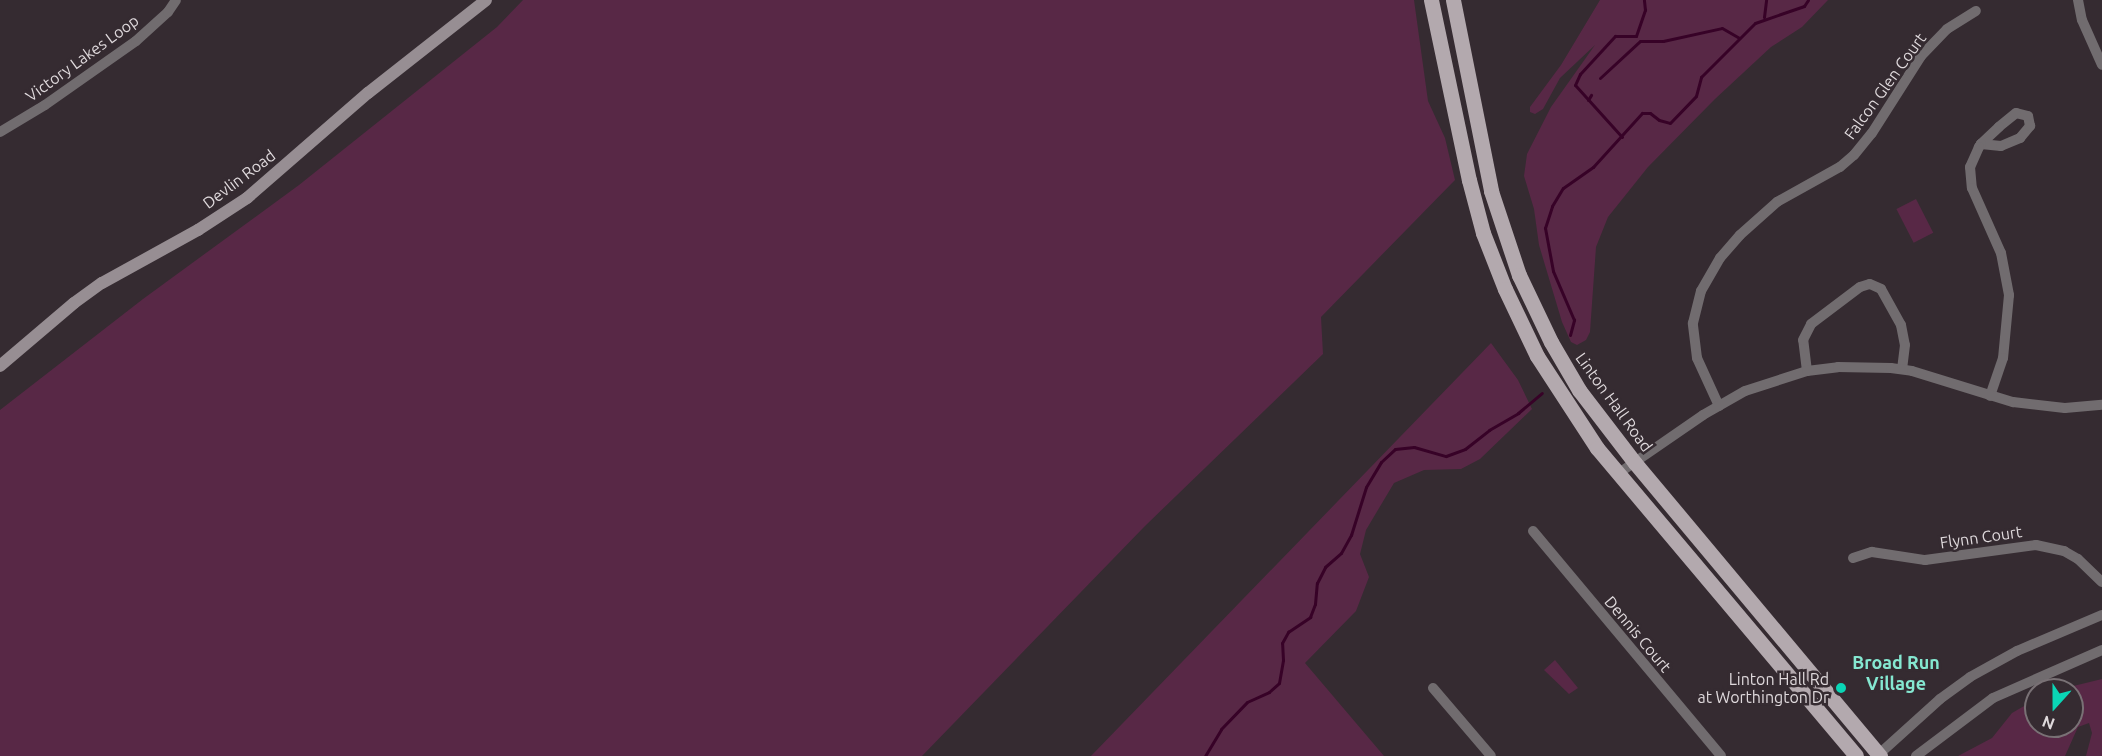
<!DOCTYPE html>
<style>
body{margin:0}
#map{position:relative;width:2102px;height:756px;overflow:hidden;background:#352b31;font-family:Ubuntu,sans-serif}
div>[style]{position:absolute}
[style*='--x']{left:calc(var(--x)*1px);top:calc(var(--y)*1px);width:calc(var(--w)*1px);rotate:calc(var(--a)*1deg)}
.green>*{inset:0;background:#582846;transform-origin:0 0}
.stream>*{height:3px;margin:-1.5px;padding:0 1.5px;transform-origin:1.5px;border-radius:1.5px;background:#370227}
.minor>*{height:10px;margin:-5px;padding:0 5px;transform-origin:5px;border-radius:5px;background:#716c6f}
.secondary>*{height:12px;margin:-6px;padding:0 6px;transform-origin:6px;border-radius:6px;background:#978e93}
.primary>*{height:15px;margin:-7.5px;padding:0 7.5px;transform-origin:7.5px;border-radius:7.5px;background:#b3a9ae}
.dots>*{width:16px;height:16px;translate:-50% -50%;box-sizing:border-box;border:3px solid #352b31;border-radius:50%}
span{translate:-50% -50%;white-space:nowrap;text-align:center;line-height:1.15;-webkit-text-stroke:5px #352b31;paint-order:stroke}
.street-label{font-size:16px;color:#dfd9dc}
.poi-label{font-size:16px;color:#dfd9dc}
.right{translate:-100% -50%;text-align:right}
.neighbourhood-label{font-size:18px;color:#85e8d1;font-weight:700}
.north{position:absolute;left:2024px;top:678px;width:60px;height:60px;box-sizing:border-box;background:#352b31;border:2px solid #797175;border-radius:50%;rotate:201deg;font-size:16px;font-weight:700;line-height:24px;text-align:center;color:#dfd9dc}
.north::after{content:'';display:block;margin:auto;width:21px;height:27px;background:#0ad5b5;clip-path:polygon(50% 0,100% 100%,50% 72%,0 100%)}
</style>
<div id="map">
<div class="green">
<i style="clip-path:polygon(523px 0,1414px 0,1428px 101px,1445px 138px,1455px 180px,1321px 317px,1323px 354px,1145px 526px,922px 756px,0 756px,0 410px,143px 299px,299px 185px,497px 27px)"></i>
<i style="clip-path:polygon(1600px 0,1828px 0,1802px 27px,1771px 47px,1715px 99px,1648px 167px,1608px 217px,1596px 247px,1590px 332px,1586px 340px,1577px 345px,1571px 342px,1562px 322px,1539px 245px,1534px 209px,1524px 176px,1527px 154px,1551px 107px,1595px 45px,1560px 78px,1543px 109px,1535px 114px,1530px 112px,1530px 107px,1561px 65px)"></i>
<i style="left:1916px;top:199px;width:38px;height:22px;rotate:63deg"></i>
<i style="clip-path:polygon(1491px 343px,1518px 380px,1532px 409px,1480px 459px,1461px 469px,1424px 470px,1394px 483px,1366px 530px,1360px 554px,1369px 577px,1356px 611px,1305px 663px,1384px 756px,1091px 756px)"></i>
<i style="clip-path:polygon(1555px 660px,1578px 688px,1569px 694px,1544px 670px)"></i>
<i style="clip-path:polygon(2102px 679px,2102px 756px,2086px 756px,2092px 733px,2089px 723px,2078px 727px,2065px 756px,1958px 756px,1992px 738px,2012px 713px,2036px 699px,2036px 726px,2072px 726px,2072px 690px,2057px 690px)"></i>
</div>
<div class="stream">
<i style="--x:1764;--y:17;--w:17;--a:-83"></i>
<i style="--x:1636;--y:36;--w:28;--a:-71"></i>
<i style="--x:1645;--y:10;--w:10;--a:-96"></i>
<i style="--x:1600;--y:78;--w:54;--a:-42.8"></i>
<i style="--x:1640;--y:41;--w:23;--a:0"></i>
<i style="--x:1663;--y:41;--w:60;--a:-12.4"></i>
<i style="--x:1722;--y:28;--w:20;--a:30"></i>
<i style="--x:1588;--y:100;--w:6;--a:-59"></i>
<i style="--x:1622;--y:137;--w:70;--a:-132.1"></i>
<i style="--x:1575;--y:85;--w:12;--a:-66"></i>
<i style="--x:1580;--y:74;--w:52;--a:-47.4"></i>
<i style="--x:1615;--y:36;--w:21;--a:0"></i>
<i style="--x:1570;--y:335;--w:16;--a:-75"></i>
<i style="--x:1574;--y:320;--w:53;--a:-113.2"></i>
<i style="--x:1553;--y:271;--w:44;--a:-100.5"></i>
<i style="--x:1545;--y:228;--w:23;--a:-72"></i>
<i style="--x:1552;--y:206;--w:21;--a:-59"></i>
<i style="--x:1563;--y:188;--w:37;--a:-35"></i>
<i style="--x:1593;--y:167;--w:73;--a:-47.8"></i>
<i style="--x:1642;--y:113;--w:8;--a:0"></i>
<i style="--x:1650;--y:113;--w:11;--a:38"></i>
<i style="--x:1659;--y:120;--w:11;--a:15"></i>
<i style="--x:1670;--y:123;--w:37;--a:-46"></i>
<i style="--x:1696;--y:96;--w:20;--a:-75"></i>
<i style="--x:1701;--y:77;--w:76;--a:-45"></i>
<i style="--x:1755;--y:23;--w:52;--a:-19.1"></i>
<i style="--x:1804;--y:6;--w:7;--a:-56"></i>
<i style="--x:1205;--y:756;--w:31;--a:-59"></i>
<i style="--x:1221;--y:729;--w:37;--a:-46"></i>
<i style="--x:1247;--y:702;--w:24;--a:-24"></i>
<i style="--x:1269;--y:692;--w:13;--a:-42"></i>
<i style="--x:1279;--y:683;--w:23;--a:-80"></i>
<i style="--x:1283;--y:660;--w:17;--a:-93"></i>
<i style="--x:1282;--y:643;--w:13;--a:-61"></i>
<i style="--x:1288;--y:632;--w:27;--a:-34"></i>
<i style="--x:1310;--y:617;--w:14;--a:-69"></i>
<i style="--x:1315;--y:604;--w:21;--a:-85"></i>
<i style="--x:1317;--y:583;--w:18;--a:-63"></i>
<i style="--x:1325;--y:567;--w:21;--a:-41"></i>
<i style="--x:1341;--y:553;--w:21;--a:-61"></i>
<i style="--x:1351;--y:535;--w:50;--a:-72.6"></i>
<i style="--x:1366;--y:487;--w:29;--a:-59"></i>
<i style="--x:1381;--y:462;--w:19;--a:-43"></i>
<i style="--x:1395;--y:449;--w:19;--a:-6"></i>
<i style="--x:1414;--y:447;--w:33;--a:16"></i>
<i style="--x:1446;--y:456;--w:20;--a:-20"></i>
<i style="--x:1465;--y:449;--w:31;--a:-38"></i>
<i style="--x:1489;--y:430;--w:34;--a:-30"></i>
<i style="--x:1518;--y:413;--w:31;--a:-40"></i>
</div>
<div class="minor">
<i style="--x:2078;--y:0;--w:20;--a:79"></i>
<i style="--x:2082;--y:20;--w:49;--a:66"></i>
<i style="--x:0;--y:132;--w:52;--a:-31"></i>
<i style="--x:45;--y:105;--w:111;--a:-35.1"></i>
<i style="--x:136;--y:41;--w:43;--a:-42.2"></i>
<i style="--x:168;--y:12;--w:14;--a:-56"></i>
<i style="--x:1981;--y:144;--w:20;--a:6"></i>
<i style="--x:2001;--y:146;--w:21;--a:-23"></i>
<i style="--x:2020;--y:138;--w:16;--a:-50"></i>
<i style="--x:2030;--y:126;--w:10;--a:-101"></i>
<i style="--x:2028;--y:116;--w:12;--a:-166"></i>
<i style="--x:2016;--y:113;--w:22;--a:141"></i>
<i style="--x:1999;--y:127;--w:25;--a:137"></i>
<i style="--x:1981;--y:144;--w:4;--a:124"></i>
<i style="--x:1979;--y:147;--w:22;--a:114"></i>
<i style="--x:1970;--y:167;--w:21;--a:85"></i>
<i style="--x:1972;--y:188;--w:71;--a:66"></i>
<i style="--x:2001;--y:253;--w:43;--a:79.2"></i>
<i style="--x:2009;--y:295;--w:63;--a:95.4"></i>
<i style="--x:2003;--y:358;--w:40;--a:108.9"></i>
<i style="--x:1807;--y:371;--w:31;--a:-97"></i>
<i style="--x:1803;--y:340;--w:18;--a:-63"></i>
<i style="--x:1811;--y:324;--w:61;--a:-37.1"></i>
<i style="--x:1860;--y:287;--w:10;--a:-17"></i>
<i style="--x:1870;--y:284;--w:12;--a:24"></i>
<i style="--x:1881;--y:289;--w:41;--a:60.9"></i>
<i style="--x:1901;--y:325;--w:20;--a:79"></i>
<i style="--x:1905;--y:345;--w:24;--a:97"></i>
<i style="--x:1719;--y:406;--w:53;--a:-114.6"></i>
<i style="--x:1697;--y:358;--w:35;--a:-97"></i>
<i style="--x:1693;--y:323;--w:33;--a:-76"></i>
<i style="--x:1701;--y:291;--w:38;--a:-60"></i>
<i style="--x:1720;--y:258;--w:30;--a:-49"></i>
<i style="--x:1740;--y:235;--w:50;--a:-41.7"></i>
<i style="--x:1777;--y:202;--w:72;--a:-29.1"></i>
<i style="--x:1840;--y:167;--w:18;--a:-41"></i>
<i style="--x:1854;--y:155;--w:28;--a:-51"></i>
<i style="--x:1872;--y:133;--w:91;--a:-57.5"></i>
<i style="--x:1921;--y:56;--w:37;--a:-46"></i>
<i style="--x:1947;--y:29;--w:34;--a:-32"></i>
<i style="--x:1619;--y:473;--w:102;--a:-34.6"></i>
<i style="--x:1703;--y:415;--w:48;--a:-29.7"></i>
<i style="--x:1745;--y:391;--w:65;--a:-17.9"></i>
<i style="--x:1807;--y:371;--w:31;--a:-7"></i>
<i style="--x:1838;--y:367;--w:53;--a:1.1"></i>
<i style="--x:1891;--y:368;--w:21;--a:8"></i>
<i style="--x:1912;--y:371;--w:106;--a:17.1"></i>
<i style="--x:2013;--y:402;--w:52;--a:6.6"></i>
<i style="--x:2065;--y:408;--w:37;--a:-5"></i>
<i style="--x:1533;--y:531;--w:293;--a:50.1"></i>
<i style="--x:1853;--y:558;--w:20;--a:-18"></i>
<i style="--x:1872;--y:552;--w:54;--a:8.6"></i>
<i style="--x:1925;--y:560;--w:112;--a:-7.7"></i>
<i style="--x:2036;--y:545;--w:29;--a:12"></i>
<i style="--x:2064;--y:551;--w:16;--a:30"></i>
<i style="--x:2078;--y:559;--w:33;--a:44"></i>
<i style="--x:1433;--y:688;--w:89;--a:49.5"></i>
<i style="--x:1877;--y:756;--w:85;--a:-42.1"></i>
<i style="--x:1940;--y:699;--w:37;--a:-36"></i>
<i style="--x:1970;--y:677;--w:54;--a:-29"></i>
<i style="--x:2017;--y:651;--w:92;--a:-23"></i>
<i style="--x:1916;--y:756;--w:96;--a:-37"></i>
<i style="--x:1993;--y:698;--w:119;--a:-23.8"></i>
</div>
<div class="secondary">
<i style="--x:0;--y:366;--w:97;--a:-40.4"></i>
<i style="--x:74;--y:303;--w:34;--a:-36"></i>
<i style="--x:102;--y:283;--w:110;--a:-28.9"></i>
<i style="--x:198;--y:230;--w:59;--a:-33.1"></i>
<i style="--x:247;--y:198;--w:160;--a:-41"></i>
<i style="--x:368;--y:93;--w:150;--a:-38.2"></i>
</div>
<div class="primary">
<i style="--x:1431;--y:0;--w:184;--a:78.1"></i>
<i style="--x:1469;--y:180;--w:55;--a:75.2"></i>
<i style="--x:1483;--y:233;--w:60;--a:68.6"></i>
<i style="--x:1505;--y:289;--w:74;--a:64.5"></i>
<i style="--x:1537;--y:356;--w:110;--a:56.9"></i>
<i style="--x:1597;--y:448;--w:402;--a:49.9"></i>
<i style="--x:1453;--y:0;--w:195;--a:78.7"></i>
<i style="--x:1491;--y:191;--w:89;--a:71.6"></i>
<i style="--x:1519;--y:275;--w:74;--a:64.5"></i>
<i style="--x:1551;--y:342;--w:56;--a:59.7"></i>
<i style="--x:1579;--y:390;--w:92;--a:52.5"></i>
<i style="--x:1635;--y:463;--w:382;--a:50.1"></i>
</div>
<div class="dots">
<i style="left:1841px;top:688px;background:#0ad5b5"></i>
</div>
<div class="street-label">
<span style="left:82px;top:58px;rotate:-36deg">Victory Lakes Loop</span>
<span style="left:1885px;top:86px;rotate:-54deg">Falcon Glen Court</span>
<span style="left:239px;top:179px;rotate:-37deg">Devlin Road</span>
<span style="left:1614px;top:402px;rotate:54deg">Linton Hall Road</span>
<span style="left:1981px;top:537px;rotate:-8deg">Flynn Court</span>
<span style="left:1638px;top:634px;rotate:50deg">Dennis Court</span>
</div>
<div class="poi-label">
<span class="right" style="left:1829px;top:688px">Linton Hall Rd<br>at Worthington Dr</span>
</div>
<div class="neighbourhood-label">
<span style="left:1896px;top:673px">Broad Run<br>Village</span>
</div>
<div class="north">N</div>
</div>
